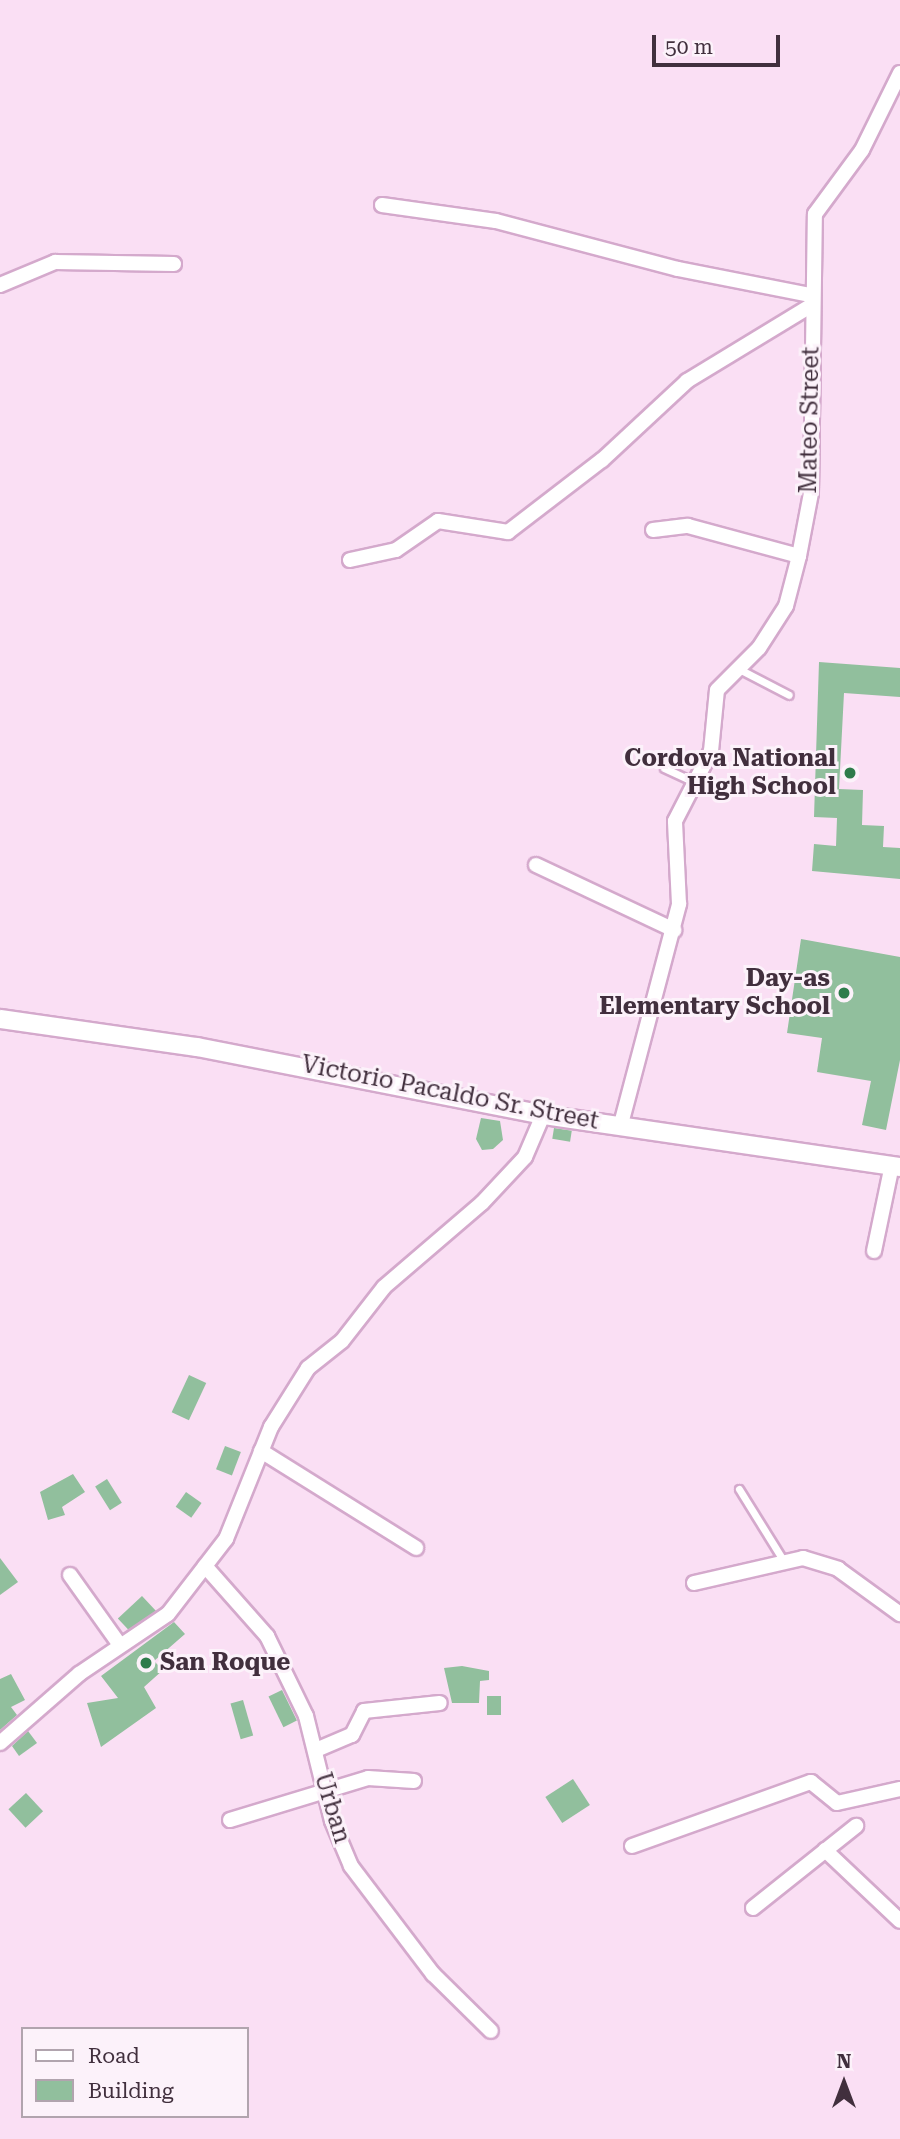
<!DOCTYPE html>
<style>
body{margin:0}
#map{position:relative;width:900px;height:2139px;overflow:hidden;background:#fadff4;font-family:"Roboto Serif",serif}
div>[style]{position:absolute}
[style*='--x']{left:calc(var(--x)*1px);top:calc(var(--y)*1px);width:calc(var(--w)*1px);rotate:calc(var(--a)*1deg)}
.building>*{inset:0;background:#91bf9d;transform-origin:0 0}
.roads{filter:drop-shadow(2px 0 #d4a9cc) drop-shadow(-2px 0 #d4a9cc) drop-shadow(0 2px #d4a9cc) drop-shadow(0 -2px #d4a9cc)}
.service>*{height:7px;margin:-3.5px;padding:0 3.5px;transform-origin:3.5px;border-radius:3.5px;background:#fff}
.minor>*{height:14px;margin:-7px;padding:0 7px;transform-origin:7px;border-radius:7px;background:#fff}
.tertiary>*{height:18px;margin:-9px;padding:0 9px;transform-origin:9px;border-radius:9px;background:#fff}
.dots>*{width:19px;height:19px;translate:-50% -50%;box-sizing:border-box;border:4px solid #fcf2fa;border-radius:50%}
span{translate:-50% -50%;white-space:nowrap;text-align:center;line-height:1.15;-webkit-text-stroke:6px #fcf2fa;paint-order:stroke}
.street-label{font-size:24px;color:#412f3d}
.poi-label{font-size:24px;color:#412f3d;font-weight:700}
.right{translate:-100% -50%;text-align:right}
.left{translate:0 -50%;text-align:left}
.legend{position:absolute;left:21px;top:2027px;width:228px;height:91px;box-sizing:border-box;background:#fcf2fa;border:2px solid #b1a4ae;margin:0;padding:9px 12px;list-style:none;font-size:21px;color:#412f3d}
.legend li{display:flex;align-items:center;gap:14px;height:35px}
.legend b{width:35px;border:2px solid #b1a4ae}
.north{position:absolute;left:809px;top:2048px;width:70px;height:70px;-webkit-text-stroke:5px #fcf2fa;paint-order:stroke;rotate:0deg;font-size:19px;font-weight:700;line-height:28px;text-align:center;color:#412f3d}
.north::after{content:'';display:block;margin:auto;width:24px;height:32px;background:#412f3d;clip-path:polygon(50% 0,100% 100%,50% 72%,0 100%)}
.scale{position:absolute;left:652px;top:35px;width:128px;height:32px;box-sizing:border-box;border:4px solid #412f3d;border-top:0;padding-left:9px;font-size:21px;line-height:24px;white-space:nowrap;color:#412f3d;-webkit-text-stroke:5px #fcf2fa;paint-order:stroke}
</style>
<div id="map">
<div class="building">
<i style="clip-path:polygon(819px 662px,900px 668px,900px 697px,844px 693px,839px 789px,863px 790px,862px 825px,884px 826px,883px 847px,900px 848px,900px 879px,812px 871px,814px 844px,836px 846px,837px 818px,814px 817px)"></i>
<i style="clip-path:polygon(801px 939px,900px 957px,900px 1060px,886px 1130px,862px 1125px,871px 1081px,817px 1072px,822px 1038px,787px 1033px)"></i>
<i style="clip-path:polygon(481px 1118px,500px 1121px,503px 1140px,493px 1149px,482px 1150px,476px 1139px)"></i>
<i style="left:554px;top:1128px;width:18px;height:11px;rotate:9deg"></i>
<i style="left:189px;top:1375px;width:19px;height:41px;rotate:25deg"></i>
<i style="left:225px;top:1446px;width:17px;height:25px;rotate:21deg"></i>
<i style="clip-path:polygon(73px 1474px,85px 1492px,62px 1507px,65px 1515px,48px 1520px,40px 1492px)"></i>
<i style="left:107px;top:1479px;width:28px;height:14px;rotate:58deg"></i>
<i style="left:186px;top:1492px;width:19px;height:18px;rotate:35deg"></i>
<i style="clip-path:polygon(0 1558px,18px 1582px,0 1595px)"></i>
<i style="left:142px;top:1596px;width:21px;height:33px;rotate:47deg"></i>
<i style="clip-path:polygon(174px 1622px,185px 1634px,154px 1661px,163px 1670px,144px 1687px,156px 1708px,101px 1747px,87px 1703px,118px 1698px,101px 1676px)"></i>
<i style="clip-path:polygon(462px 1666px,489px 1671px,489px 1680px,480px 1681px,479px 1703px,452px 1703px,444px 1668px)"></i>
<i style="clip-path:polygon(11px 1674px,25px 1700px,11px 1707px,17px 1715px,0 1730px,0 1679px)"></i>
<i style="left:282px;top:1690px;width:34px;height:15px;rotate:64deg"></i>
<i style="left:487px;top:1696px;width:14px;height:19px"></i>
<i style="left:243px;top:1700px;width:37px;height:13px;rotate:74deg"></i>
<i style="clip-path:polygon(28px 1731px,37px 1743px,19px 1756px,12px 1746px)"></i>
<i style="left:573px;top:1779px;width:31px;height:33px;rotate:57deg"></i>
<i style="left:26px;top:1793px;width:25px;height:24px;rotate:47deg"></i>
</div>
<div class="roads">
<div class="service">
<i style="--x:739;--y:669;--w:56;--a:27.5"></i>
<i style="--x:664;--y:768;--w:33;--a:25"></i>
<i style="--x:739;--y:1489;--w:84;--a:58.2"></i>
</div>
<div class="minor">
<i style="--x:382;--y:205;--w:115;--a:8"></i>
<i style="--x:496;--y:221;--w:188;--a:14.8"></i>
<i style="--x:678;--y:269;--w:136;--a:11.1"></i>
<i style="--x:0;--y:285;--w:60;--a:-22.7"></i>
<i style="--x:55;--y:262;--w:119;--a:1"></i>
<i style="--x:653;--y:530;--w:35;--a:-7"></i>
<i style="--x:688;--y:526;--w:115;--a:15.1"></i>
<i style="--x:350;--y:560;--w:47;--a:-12.3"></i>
<i style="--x:396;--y:550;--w:51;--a:-34.6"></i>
<i style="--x:438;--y:521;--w:71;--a:8.9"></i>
<i style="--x:508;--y:532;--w:118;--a:-37.5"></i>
<i style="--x:602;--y:460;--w:116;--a:-42.9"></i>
<i style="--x:687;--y:381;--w:146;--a:-31.3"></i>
<i style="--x:536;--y:865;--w:153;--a:25.2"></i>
<i style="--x:621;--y:1124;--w:228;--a:-75.2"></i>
<i style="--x:679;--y:904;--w:83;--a:-92.8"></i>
<i style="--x:675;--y:821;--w:79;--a:-62.8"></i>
<i style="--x:711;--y:751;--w:61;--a:-84.4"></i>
<i style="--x:717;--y:690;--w:59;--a:-45"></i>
<i style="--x:759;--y:648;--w:50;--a:-57.3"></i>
<i style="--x:786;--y:606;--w:52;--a:-75.4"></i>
<i style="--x:799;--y:556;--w:64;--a:-79.2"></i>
<i style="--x:811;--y:493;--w:279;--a:-89.2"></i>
<i style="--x:815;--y:214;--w:79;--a:-53.7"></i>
<i style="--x:862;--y:150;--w:86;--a:-63.7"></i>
<i style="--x:874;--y:1251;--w:88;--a:-78.2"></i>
<i style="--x:261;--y:1451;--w:183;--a:32"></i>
<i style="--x:205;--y:1566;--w:94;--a:48.5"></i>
<i style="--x:267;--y:1636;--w:89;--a:64"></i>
<i style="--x:306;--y:1716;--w:108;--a:76.1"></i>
<i style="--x:332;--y:1821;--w:49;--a:67.1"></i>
<i style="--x:351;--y:1866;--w:136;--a:52.8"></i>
<i style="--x:433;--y:1974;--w:81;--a:44.5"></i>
<i style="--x:70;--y:1575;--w:86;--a:54.5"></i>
<i style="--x:694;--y:1583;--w:112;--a:-12.9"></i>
<i style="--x:803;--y:1558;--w:37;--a:17"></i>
<i style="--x:838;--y:1569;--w:77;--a:36"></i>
<i style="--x:0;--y:1743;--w:105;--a:-41.1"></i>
<i style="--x:79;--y:1674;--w:107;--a:-34"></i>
<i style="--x:168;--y:1614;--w:95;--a:-52.3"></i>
<i style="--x:226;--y:1539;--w:121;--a:-68.1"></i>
<i style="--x:271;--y:1427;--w:70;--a:-57.9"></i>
<i style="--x:308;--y:1368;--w:43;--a:-38.5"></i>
<i style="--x:342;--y:1341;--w:68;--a:-52.1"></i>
<i style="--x:384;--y:1287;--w:129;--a:-40.6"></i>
<i style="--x:482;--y:1203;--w:63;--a:-46.9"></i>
<i style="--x:525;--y:1157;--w:46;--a:-66.8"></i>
<i style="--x:316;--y:1750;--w:39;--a:-23"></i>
<i style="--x:352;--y:1735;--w:27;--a:-63"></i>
<i style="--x:364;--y:1711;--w:76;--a:-6"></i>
<i style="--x:230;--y:1820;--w:144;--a:-16.9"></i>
<i style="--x:368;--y:1778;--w:46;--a:3.7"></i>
<i style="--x:632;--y:1846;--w:190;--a:-19.7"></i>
<i style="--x:811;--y:1782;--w:33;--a:39"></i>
<i style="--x:837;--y:1803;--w:65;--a:-12.5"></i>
<i style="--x:825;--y:1850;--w:103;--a:43.4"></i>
<i style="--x:753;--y:1908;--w:132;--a:-38.5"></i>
</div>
<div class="tertiary">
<i style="--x:0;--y:1019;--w:199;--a:8.1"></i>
<i style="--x:197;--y:1047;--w:353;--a:11.1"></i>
<i style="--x:543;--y:1115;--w:361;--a:8.3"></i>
</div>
</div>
<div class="dots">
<i style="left:850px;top:773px;background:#2e7c4b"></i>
<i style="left:844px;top:993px;background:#2e7c4b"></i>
<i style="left:146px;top:1663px;background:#2e7c4b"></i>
</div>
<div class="street-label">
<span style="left:810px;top:420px;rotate:-89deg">Mateo Street</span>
<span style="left:450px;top:1093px;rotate:11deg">Victorio Pacaldo Sr. Street</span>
<span style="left:332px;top:1808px;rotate:73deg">Urban</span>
</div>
<div class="poi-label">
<span class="right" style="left:836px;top:773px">Cordova National<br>High School</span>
<span class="right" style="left:830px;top:993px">Day-as<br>Elementary School</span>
<span class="left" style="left:160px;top:1663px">San Roque</span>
</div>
<ul class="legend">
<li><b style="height:9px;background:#fff"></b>Road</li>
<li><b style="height:19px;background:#91bf9d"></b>Building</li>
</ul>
<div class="north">N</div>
<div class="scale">50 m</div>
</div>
